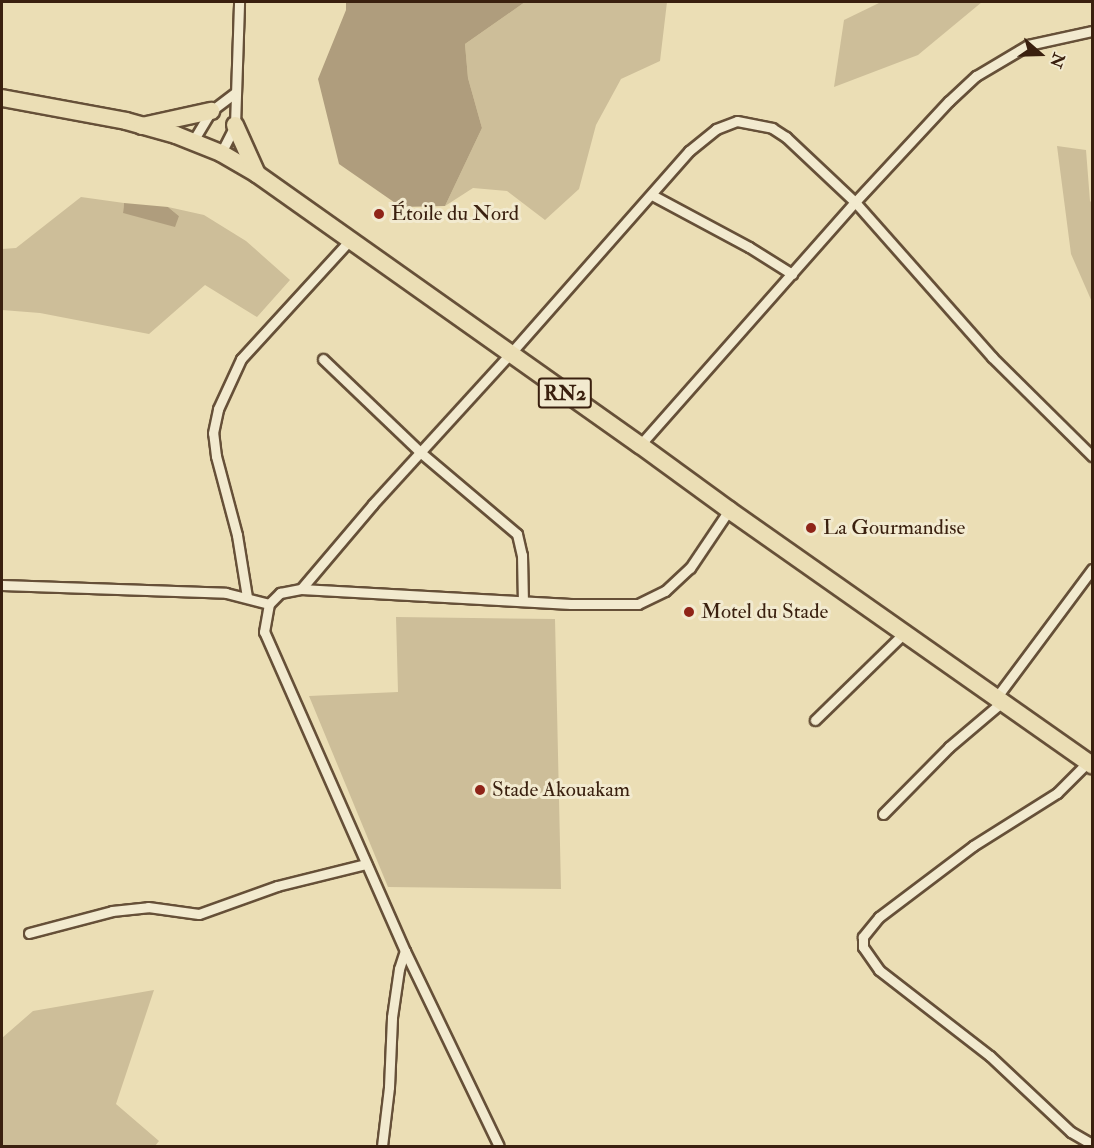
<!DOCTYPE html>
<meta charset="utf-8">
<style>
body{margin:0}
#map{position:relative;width:1094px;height:1148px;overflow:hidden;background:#ebdeb5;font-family:"IM FELL Double Pica",serif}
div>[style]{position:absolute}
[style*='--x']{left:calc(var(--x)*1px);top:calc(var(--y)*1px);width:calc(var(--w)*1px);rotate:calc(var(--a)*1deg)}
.green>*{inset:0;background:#cdbe99}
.water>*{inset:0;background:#af9d7d}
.roads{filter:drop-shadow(2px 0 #665038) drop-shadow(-2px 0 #665038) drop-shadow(0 2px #665038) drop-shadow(0 -2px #665038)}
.street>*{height:9px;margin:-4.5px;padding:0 4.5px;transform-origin:4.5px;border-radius:4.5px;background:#f2eacf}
.highway>*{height:16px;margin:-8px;padding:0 8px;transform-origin:8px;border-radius:8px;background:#ebdeb5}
.dots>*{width:16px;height:16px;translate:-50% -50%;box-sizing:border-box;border:3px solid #f2eacf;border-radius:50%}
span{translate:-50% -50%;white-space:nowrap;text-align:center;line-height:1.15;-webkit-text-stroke:6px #f2eacf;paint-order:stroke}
.shield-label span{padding:2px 4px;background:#f2eacf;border:2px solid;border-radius:4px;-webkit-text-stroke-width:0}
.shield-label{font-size:20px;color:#3a200f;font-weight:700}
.poi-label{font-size:21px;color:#3a200f}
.left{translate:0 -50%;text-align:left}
.frame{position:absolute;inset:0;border:3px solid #3a200f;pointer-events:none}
.north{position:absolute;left:1010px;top:24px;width:60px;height:60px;-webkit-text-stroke:4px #f2eacf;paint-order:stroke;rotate:110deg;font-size:16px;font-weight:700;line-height:24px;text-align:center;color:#3a200f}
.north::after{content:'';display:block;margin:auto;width:21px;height:27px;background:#3a200f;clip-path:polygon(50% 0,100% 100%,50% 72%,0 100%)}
</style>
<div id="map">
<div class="green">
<i style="clip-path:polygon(525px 2px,667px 2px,660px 61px,621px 79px,596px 125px,579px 189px,545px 220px,507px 191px,473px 188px,445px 206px,482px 128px,468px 78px,465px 44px)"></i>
<i style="clip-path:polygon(881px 2px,982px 2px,918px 55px,834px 87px,844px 20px)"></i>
<i style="clip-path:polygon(1057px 146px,1086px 150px,1090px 201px,1092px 203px,1092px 302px,1071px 254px)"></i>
<i style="clip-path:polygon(81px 197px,124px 203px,123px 213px,179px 216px,168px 207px,204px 215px,246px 241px,290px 280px,257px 317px,205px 285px,149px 334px,40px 313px,2px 310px,2px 249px,16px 248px)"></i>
<i style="clip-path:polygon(396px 617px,555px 619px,561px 889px,388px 887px,309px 696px,398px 692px)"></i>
<i style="clip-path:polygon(154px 990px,116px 1104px,159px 1141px,155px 1146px,2px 1146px,2px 1038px,33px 1011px)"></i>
</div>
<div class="water">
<i style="clip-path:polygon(346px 2px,525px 2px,465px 44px,468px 78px,482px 128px,445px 206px,401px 207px,339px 164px,318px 79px,346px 10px)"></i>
<i style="clip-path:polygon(124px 203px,168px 207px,179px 216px,175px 227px,123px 213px)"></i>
</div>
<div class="roads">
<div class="street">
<i style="--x:193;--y:141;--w:35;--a:-59"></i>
<i style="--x:211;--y:111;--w:30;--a:-37"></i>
<i style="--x:221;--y:153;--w:31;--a:-63"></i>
<i style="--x:235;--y:125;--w:123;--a:-88.1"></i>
<i style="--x:652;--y:195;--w:110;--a:28.2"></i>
<i style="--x:749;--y:247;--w:51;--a:32.1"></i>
<i style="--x:323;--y:359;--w:134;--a:43.8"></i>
<i style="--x:420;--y:452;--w:127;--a:40.2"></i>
<i style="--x:517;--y:534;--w:22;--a:77"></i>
<i style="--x:522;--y:555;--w:46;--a:88.8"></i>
<i style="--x:640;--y:445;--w:324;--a:-48.5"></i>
<i style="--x:855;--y:202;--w:138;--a:-47.1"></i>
<i style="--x:949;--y:101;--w:37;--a:-43"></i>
<i style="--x:976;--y:76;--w:61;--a:-30.8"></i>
<i style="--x:1028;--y:45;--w:66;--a:-12.3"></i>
<i style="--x:2;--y:585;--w:224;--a:2"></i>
<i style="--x:226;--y:593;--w:44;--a:14.3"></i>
<i style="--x:301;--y:589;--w:111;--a:-49.7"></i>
<i style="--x:373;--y:504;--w:203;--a:-47.6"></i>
<i style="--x:510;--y:354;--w:271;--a:-48.6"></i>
<i style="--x:689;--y:151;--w:35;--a:-39"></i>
<i style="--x:716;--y:129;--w:22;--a:-21"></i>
<i style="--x:737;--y:121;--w:36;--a:11"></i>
<i style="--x:772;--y:128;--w:17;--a:33"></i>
<i style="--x:786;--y:137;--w:95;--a:43.3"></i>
<i style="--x:855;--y:202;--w:207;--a:48.5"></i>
<i style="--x:992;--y:357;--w:141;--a:44.7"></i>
<i style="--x:247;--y:597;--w:63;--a:-99.2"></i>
<i style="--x:237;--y:535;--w:82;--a:-104.9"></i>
<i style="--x:216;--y:456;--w:23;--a:-97"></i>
<i style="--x:213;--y:433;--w:25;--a:-78"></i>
<i style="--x:218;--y:409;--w:55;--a:-65.3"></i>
<i style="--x:241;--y:359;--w:161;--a:-47.5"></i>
<i style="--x:996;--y:698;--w:161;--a:-53.3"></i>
<i style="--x:815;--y:720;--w:124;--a:-44.3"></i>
<i style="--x:1088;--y:762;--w:44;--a:135"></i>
<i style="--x:1057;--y:793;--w:99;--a:147.8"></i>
<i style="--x:973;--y:846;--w:118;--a:142.9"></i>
<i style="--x:879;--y:917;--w:26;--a:129"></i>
<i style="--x:863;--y:937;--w:10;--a:90"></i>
<i style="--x:863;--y:947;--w:28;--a:55"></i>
<i style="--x:879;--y:970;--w:140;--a:37.8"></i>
<i style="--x:990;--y:1056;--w:111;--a:43.2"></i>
<i style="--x:1071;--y:1132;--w:24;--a:30"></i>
<i style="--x:883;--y:814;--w:94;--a:-45.4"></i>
<i style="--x:949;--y:747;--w:70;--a:-40.3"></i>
<i style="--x:29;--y:933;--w:86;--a:-14.8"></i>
<i style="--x:112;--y:911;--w:36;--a:-6"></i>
<i style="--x:148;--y:907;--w:51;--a:7.8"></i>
<i style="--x:199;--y:914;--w:83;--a:-19.7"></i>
<i style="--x:277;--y:886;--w:92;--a:-13.9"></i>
<i style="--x:405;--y:951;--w:216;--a:64.3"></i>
<i style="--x:382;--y:1146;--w:59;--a:-83.2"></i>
<i style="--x:389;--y:1087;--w:70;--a:-87.5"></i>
<i style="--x:392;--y:1017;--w:49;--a:-81.7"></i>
<i style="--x:399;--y:969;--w:19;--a:-72"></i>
<i style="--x:405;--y:951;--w:349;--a:-113.8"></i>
<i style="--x:264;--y:632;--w:28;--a:-80"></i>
<i style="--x:269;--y:604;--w:16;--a:-45"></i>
<i style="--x:280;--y:593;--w:21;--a:-11"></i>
<i style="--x:301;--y:589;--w:270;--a:3.2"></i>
<i style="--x:571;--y:604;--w:67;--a:0"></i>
<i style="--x:638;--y:604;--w:30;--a:-26"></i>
<i style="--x:665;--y:591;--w:34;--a:-43"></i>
<i style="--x:690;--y:568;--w:70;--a:-56.1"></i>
</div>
<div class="highway">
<i style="--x:2;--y:98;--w:126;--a:10.5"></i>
<i style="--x:126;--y:121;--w:52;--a:15.6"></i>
<i style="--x:176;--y:135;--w:48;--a:21.8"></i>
<i style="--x:221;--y:153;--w:42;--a:30.3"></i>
<i style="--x:257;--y:174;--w:469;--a:35.3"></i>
<i style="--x:640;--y:445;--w:110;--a:36.1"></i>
<i style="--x:729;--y:510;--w:444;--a:35.1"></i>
<i style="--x:235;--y:125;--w:54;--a:65.8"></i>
<i style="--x:142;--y:126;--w:71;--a:-12.3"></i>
</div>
</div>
<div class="dots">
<i style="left:379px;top:214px;background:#8f2418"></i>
<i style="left:811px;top:528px;background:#8f2418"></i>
<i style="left:689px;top:612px;background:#8f2418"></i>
<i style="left:480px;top:790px;background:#8f2418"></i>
</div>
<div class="shield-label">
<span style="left:565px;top:393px">RN2</span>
</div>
<div class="poi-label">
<span class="left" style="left:391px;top:214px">Étoile du Nord</span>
<span class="left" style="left:823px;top:528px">La Gourmandise</span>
<span class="left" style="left:701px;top:612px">Motel du Stade</span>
<span class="left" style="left:492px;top:790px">Stade Akouakam</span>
</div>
<div class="frame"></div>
<div class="north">N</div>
</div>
